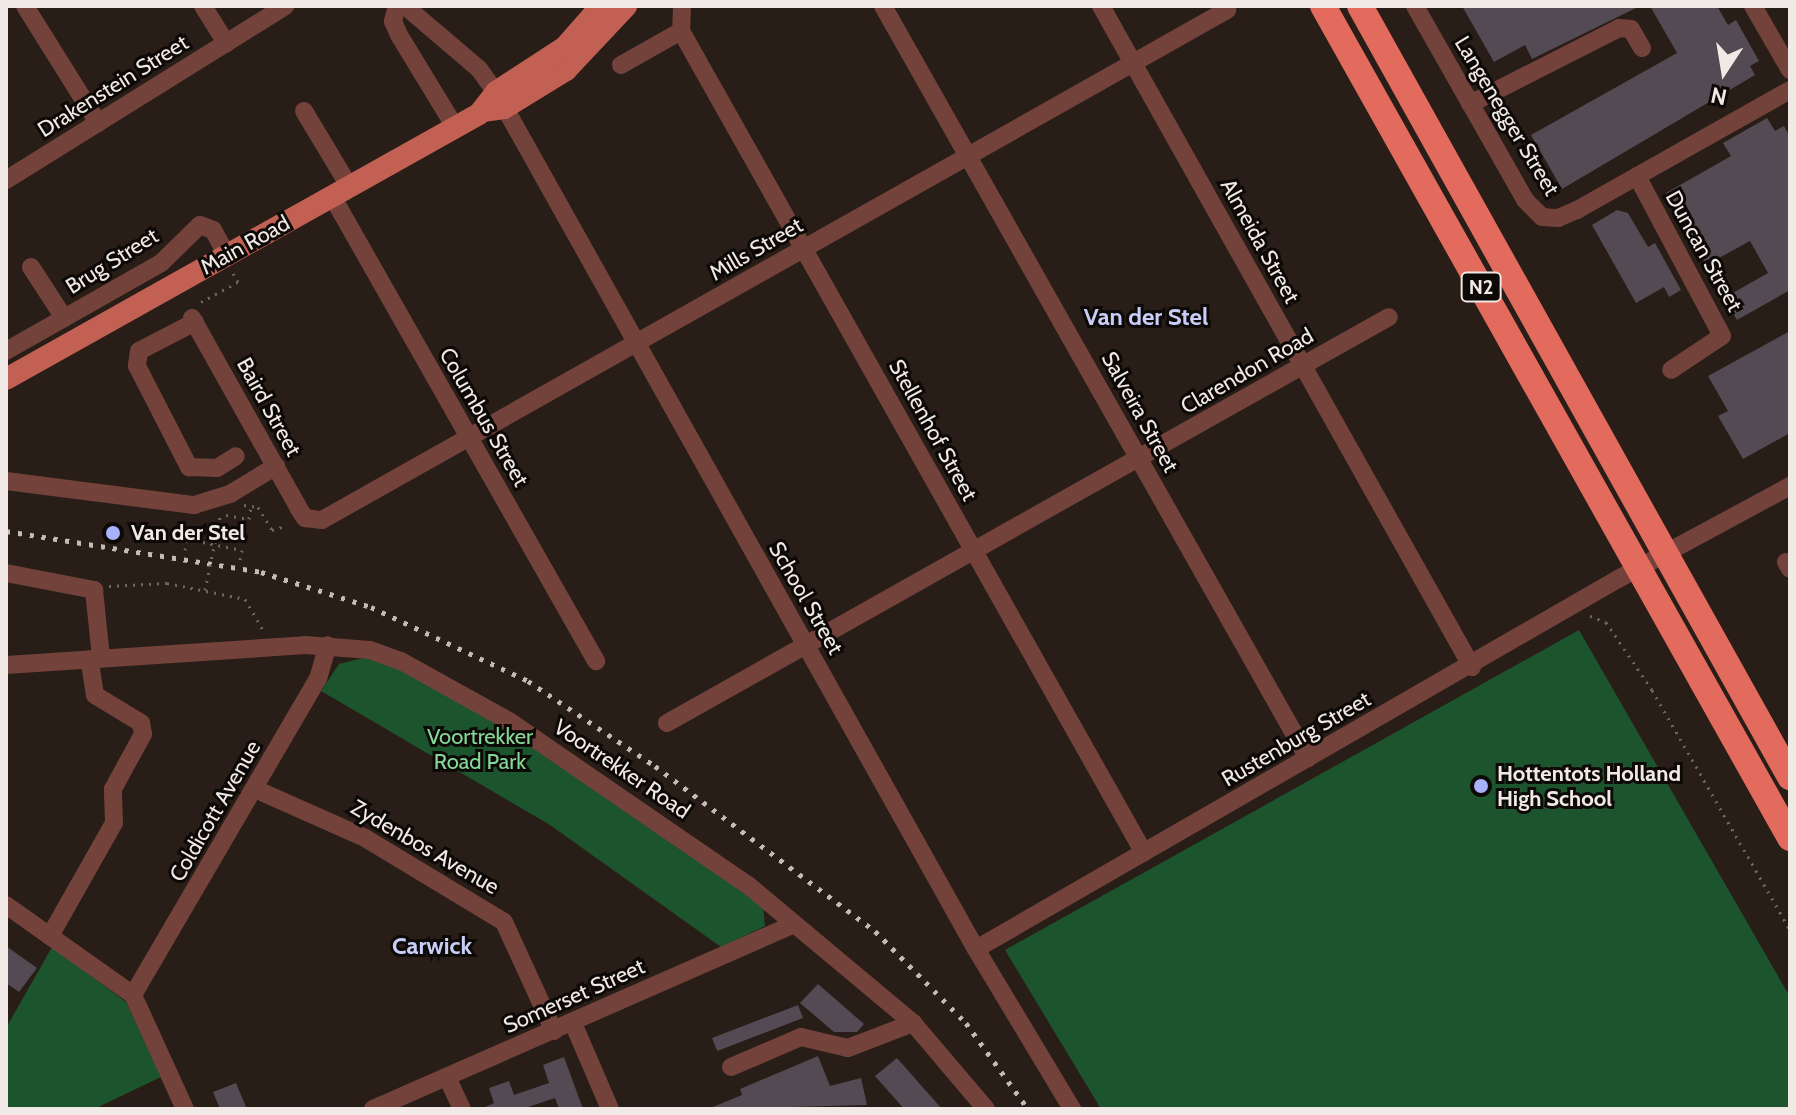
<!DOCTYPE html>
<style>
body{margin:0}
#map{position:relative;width:1796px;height:1115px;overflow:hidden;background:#281d17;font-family:Cabin,sans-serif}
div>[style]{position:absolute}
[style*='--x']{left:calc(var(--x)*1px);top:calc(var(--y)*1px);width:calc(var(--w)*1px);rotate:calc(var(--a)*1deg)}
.green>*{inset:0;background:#1c542d}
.building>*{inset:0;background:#534a54;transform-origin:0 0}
.path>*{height:3px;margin-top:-1.5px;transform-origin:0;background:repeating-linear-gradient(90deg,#6f6660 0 2px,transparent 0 8px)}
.minor>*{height:18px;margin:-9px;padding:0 9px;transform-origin:9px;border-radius:9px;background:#72423b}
.major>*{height:22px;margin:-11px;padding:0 11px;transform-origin:11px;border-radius:11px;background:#c36054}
.highway>*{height:26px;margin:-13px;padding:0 13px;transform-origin:13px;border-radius:13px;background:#e36b5e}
.rail>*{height:5px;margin-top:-2.5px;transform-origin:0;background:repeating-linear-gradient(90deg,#c3bbb7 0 4px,transparent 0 12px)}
.path-bridge>*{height:3px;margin-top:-1.5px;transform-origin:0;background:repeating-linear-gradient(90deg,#6f6660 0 2px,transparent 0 8px)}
.dots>*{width:22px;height:22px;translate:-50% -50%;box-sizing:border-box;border:4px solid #0d0906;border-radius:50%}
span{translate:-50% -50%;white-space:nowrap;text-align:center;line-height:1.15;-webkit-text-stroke:6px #0d0906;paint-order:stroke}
.shield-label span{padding:2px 6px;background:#0d0906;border:2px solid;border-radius:6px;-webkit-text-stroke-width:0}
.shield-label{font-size:20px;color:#f0e9e5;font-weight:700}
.street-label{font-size:22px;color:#f0e9e5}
.poi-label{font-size:22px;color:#f0e9e5;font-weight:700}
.left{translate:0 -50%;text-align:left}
.park-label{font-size:22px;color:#85d898}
.neighbourhood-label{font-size:24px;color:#c8cdf8;font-weight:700}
.frame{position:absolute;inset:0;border:8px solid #f0e9e5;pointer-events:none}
.north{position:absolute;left:1684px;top:32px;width:80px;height:80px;-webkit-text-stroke:6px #0d0906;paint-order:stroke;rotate:192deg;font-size:22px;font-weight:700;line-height:32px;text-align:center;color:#f0e9e5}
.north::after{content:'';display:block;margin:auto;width:28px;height:36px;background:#f0e9e5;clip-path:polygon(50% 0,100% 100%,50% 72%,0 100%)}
</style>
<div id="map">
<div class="green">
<i style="clip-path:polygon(1579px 630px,1790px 997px,1790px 1109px,1101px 1109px,1005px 950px)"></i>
<i style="clip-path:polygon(367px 657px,402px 669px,504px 726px,598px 789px,763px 906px,765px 926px,721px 947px,550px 825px,321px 691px,339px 664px)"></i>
<i style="clip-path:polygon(52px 947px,126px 1002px,161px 1077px,94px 1109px,6px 1109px,6px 1028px)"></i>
</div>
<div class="building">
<i style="clip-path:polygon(1462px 6px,1640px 6px,1532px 59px,1525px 45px,1494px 62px)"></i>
<i style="clip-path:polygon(1650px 6px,1717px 6px,1728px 25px,1736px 20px,1759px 61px,1750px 66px,1755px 75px,1562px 189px,1531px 135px,1677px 53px)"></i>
<i style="clip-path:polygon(1767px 118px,1775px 131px,1784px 126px,1790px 137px,1790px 290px,1737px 320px,1724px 298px,1768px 273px,1750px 241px,1706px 265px,1666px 193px,1731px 156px,1723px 143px)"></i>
<i style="clip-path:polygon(1617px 210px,1628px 213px,1648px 247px,1655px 243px,1681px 290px,1669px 297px,1664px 287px,1636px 303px,1592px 225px)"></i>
<i style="clip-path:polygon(1790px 331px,1790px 433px,1743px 459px,1718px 416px,1728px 411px,1708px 376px)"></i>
<i style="clip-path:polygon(6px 946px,37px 968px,19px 992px,6px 983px)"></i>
<i style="clip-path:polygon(818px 984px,864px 1024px,857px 1032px,834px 1032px,800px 1003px)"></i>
<i style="left:798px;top:1005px;width:14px;height:92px;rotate:69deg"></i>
<i style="clip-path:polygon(818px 1056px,830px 1086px,861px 1078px,867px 1105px,708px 1109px,742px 1095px,740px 1089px)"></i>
<i style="clip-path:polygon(564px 1057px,583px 1109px,559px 1109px,555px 1098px,522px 1109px,481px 1109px,494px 1103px,489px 1088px,509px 1081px,514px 1095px,549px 1083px,543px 1065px)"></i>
<i style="clip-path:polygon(897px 1058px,942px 1109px,904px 1109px,875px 1076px)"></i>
<i style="clip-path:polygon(236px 1083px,247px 1109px,220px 1109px,213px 1092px)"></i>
</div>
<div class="path">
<i style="--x:201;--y:302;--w:42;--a:-28.4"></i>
<i style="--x:238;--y:282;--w:10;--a:-119"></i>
<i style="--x:244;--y:505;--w:14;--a:8"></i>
<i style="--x:258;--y:507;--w:27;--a:59"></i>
<i style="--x:272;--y:530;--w:16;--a:-18"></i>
<i style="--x:226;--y:515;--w:23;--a:10"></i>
<i style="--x:249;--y:519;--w:13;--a:-81"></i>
<i style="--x:185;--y:550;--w:11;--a:-80"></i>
<i style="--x:187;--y:539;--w:56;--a:11.3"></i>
<i style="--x:242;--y:550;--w:10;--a:101"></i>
<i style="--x:109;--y:586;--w:58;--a:-3"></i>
<i style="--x:167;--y:583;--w:80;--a:11.6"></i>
<i style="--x:245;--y:599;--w:38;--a:60"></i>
<i style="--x:1590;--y:616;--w:17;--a:21"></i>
<i style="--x:1606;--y:622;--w:82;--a:55.9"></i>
<i style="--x:1652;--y:690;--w:277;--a:60.1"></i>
</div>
<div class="minor">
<i style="--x:25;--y:6;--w:138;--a:58"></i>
<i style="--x:203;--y:6;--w:44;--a:58.1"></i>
<i style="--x:397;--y:6;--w:16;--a:105"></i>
<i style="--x:393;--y:21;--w:15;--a:67"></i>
<i style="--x:399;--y:35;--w:108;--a:58.7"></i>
<i style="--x:405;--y:6;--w:97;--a:40.4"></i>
<i style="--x:479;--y:69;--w:29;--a:54"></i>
<i style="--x:496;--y:92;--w:982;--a:60.75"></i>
<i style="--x:976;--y:949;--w:187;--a:59"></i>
<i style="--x:682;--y:6;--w:25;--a:92"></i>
<i style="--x:681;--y:31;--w:943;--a:60.61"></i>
<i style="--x:883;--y:6;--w:864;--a:60.53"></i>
<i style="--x:1101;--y:6;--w:758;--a:60.7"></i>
<i style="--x:1415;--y:6;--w:223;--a:60.4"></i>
<i style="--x:1525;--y:200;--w:24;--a:45"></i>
<i style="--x:1542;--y:217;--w:16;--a:4"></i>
<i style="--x:1558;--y:218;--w:21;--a:-23"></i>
<i style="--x:1577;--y:210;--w:244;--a:-29.4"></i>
<i style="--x:1753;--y:6;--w:74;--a:60"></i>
<i style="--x:621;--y:65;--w:69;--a:-29.5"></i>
<i style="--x:1470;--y:104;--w:167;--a:-27"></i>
<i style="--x:1619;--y:28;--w:12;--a:5"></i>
<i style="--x:1631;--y:29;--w:22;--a:60"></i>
<i style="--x:304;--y:111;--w:87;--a:59"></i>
<i style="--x:1637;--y:176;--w:181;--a:62"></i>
<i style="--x:1722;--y:336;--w:61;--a:146.3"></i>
<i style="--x:6;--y:180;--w:329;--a:-31.9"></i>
<i style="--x:332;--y:196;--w:535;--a:60.41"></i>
<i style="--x:31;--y:267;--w:61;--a:57.1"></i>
<i style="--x:192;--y:318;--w:219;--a:60.7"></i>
<i style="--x:299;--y:509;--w:11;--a:56"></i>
<i style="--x:305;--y:518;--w:17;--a:7"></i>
<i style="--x:322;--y:520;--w:1039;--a:-29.4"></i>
<i style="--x:195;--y:322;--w:63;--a:152.6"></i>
<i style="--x:139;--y:351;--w:15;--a:98"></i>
<i style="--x:137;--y:366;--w:114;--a:62.8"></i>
<i style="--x:189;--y:467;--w:28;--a:2"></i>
<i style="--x:217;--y:468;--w:22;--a:-32"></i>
<i style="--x:6;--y:351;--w:178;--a:-29.6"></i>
<i style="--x:161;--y:263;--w:54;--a:-44.3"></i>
<i style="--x:200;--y:225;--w:14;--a:21"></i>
<i style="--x:213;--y:230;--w:29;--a:61"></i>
<i style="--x:6;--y:481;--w:190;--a:7.3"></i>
<i style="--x:194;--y:505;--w:38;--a:-17"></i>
<i style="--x:230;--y:494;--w:54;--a:-31.3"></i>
<i style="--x:1786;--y:562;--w:8;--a:60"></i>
<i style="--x:6;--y:573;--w:90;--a:10.9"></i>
<i style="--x:94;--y:590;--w:68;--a:84.1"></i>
<i style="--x:6;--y:665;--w:300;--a:-3.8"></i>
<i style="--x:305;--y:645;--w:65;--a:4.4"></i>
<i style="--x:370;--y:650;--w:33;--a:20"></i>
<i style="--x:401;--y:661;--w:124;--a:29.1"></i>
<i style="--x:509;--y:721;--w:290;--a:34.5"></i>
<i style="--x:748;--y:885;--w:215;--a:39.9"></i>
<i style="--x:913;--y:1023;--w:113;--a:49.7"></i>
<i style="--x:667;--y:723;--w:828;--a:-29.35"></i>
<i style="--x:255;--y:789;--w:120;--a:24"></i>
<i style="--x:365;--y:838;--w:162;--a:31.1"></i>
<i style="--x:504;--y:922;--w:120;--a:65.4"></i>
<i style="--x:6;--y:905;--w:156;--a:35.3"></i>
<i style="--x:133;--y:995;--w:125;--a:65.5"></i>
<i style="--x:50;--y:936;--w:130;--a:-60.5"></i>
<i style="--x:114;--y:823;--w:34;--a:-92"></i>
<i style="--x:113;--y:789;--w:63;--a:-61.4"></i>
<i style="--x:143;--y:734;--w:11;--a:-100"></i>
<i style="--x:141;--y:723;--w:54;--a:-148.7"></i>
<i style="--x:95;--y:695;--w:36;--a:-99"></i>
<i style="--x:976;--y:949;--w:741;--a:-29.96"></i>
<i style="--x:1618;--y:579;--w:196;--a:-28.4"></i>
<i style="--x:133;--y:995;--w:366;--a:-59.7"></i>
<i style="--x:318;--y:679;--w:35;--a:-74"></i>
<i style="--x:573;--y:1023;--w:94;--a:66.7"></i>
<i style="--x:731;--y:1067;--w:76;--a:-23.2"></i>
<i style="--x:801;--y:1037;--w:48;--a:13.2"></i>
<i style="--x:848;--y:1048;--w:70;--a:-21"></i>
<i style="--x:447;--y:1077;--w:35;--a:65"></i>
<i style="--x:373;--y:1109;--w:459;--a:-23.7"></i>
</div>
<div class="major">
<i style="--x:483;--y:111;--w:21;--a:-8"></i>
<i style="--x:504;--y:108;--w:73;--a:-31.5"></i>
<i style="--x:566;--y:70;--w:88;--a:-46.8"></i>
<i style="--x:6;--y:379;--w:542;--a:-29.26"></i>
<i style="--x:479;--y:114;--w:28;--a:-52"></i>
<i style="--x:496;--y:92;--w:82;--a:-33.1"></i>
<i style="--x:565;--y:47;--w:55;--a:-48.7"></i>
</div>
<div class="highway">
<i style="--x:1323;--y:6;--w:954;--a:60.69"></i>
<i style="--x:1360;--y:6;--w:883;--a:60.85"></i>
</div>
<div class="rail">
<i style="--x:6;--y:531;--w:258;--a:9.1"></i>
<i style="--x:261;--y:572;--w:115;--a:17.7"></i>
<i style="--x:371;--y:607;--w:174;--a:25.2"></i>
<i style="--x:528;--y:681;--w:153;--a:33.8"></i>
<i style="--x:655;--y:766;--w:275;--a:36.9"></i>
<i style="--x:875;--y:931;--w:129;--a:45.3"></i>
<i style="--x:966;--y:1023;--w:106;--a:54.2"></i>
</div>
<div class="path-bridge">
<i style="--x:205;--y:590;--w:79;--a:-78.3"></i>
</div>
<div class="dots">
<i style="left:113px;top:533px;background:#a9b0fc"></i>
<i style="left:1481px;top:786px;background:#a9b0fc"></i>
</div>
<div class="shield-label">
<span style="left:1481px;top:287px">N2</span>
</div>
<div class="street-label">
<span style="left:113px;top:86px;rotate:-32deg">Drakenstein Street</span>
<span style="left:1507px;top:116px;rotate:59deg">Langenegger Street</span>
<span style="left:1260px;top:241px;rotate:61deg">Almeida Street</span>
<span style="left:245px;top:245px;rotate:-29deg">Main Road</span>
<span style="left:756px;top:249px;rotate:-30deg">Mills Street</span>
<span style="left:1704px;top:251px;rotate:61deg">Duncan Street</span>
<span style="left:112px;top:261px;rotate:-32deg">Brug Street</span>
<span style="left:1247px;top:371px;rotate:-30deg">Clarendon Road</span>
<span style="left:269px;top:407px;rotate:61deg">Baird Street</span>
<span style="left:1140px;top:412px;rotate:61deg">Salveira Street</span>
<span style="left:484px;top:417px;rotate:60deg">Columbus Street</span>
<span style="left:933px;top:430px;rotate:61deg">Stellenhof Street</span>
<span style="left:806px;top:598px;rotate:60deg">School Street</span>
<span style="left:1296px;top:739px;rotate:-30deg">Rustenburg Street</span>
<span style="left:622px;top:769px;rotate:34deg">Voortrekker Road</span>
<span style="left:215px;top:811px;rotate:-60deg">Coldicott Avenue</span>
<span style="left:425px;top:847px;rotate:30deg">Zydenbos Avenue</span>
<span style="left:574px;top:996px;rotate:-24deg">Somerset Street</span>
</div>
<div class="poi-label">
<span class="left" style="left:131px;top:533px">Van der Stel</span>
<span class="left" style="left:1497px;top:786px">Hottentots Holland<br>High School</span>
</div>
<div class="park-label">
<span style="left:480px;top:749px">Voortrekker<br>Road Park</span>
</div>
<div class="neighbourhood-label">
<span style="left:1146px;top:317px">Van der Stel</span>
<span style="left:432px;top:946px">Carwick</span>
</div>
<div class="frame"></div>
<div class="north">N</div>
</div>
